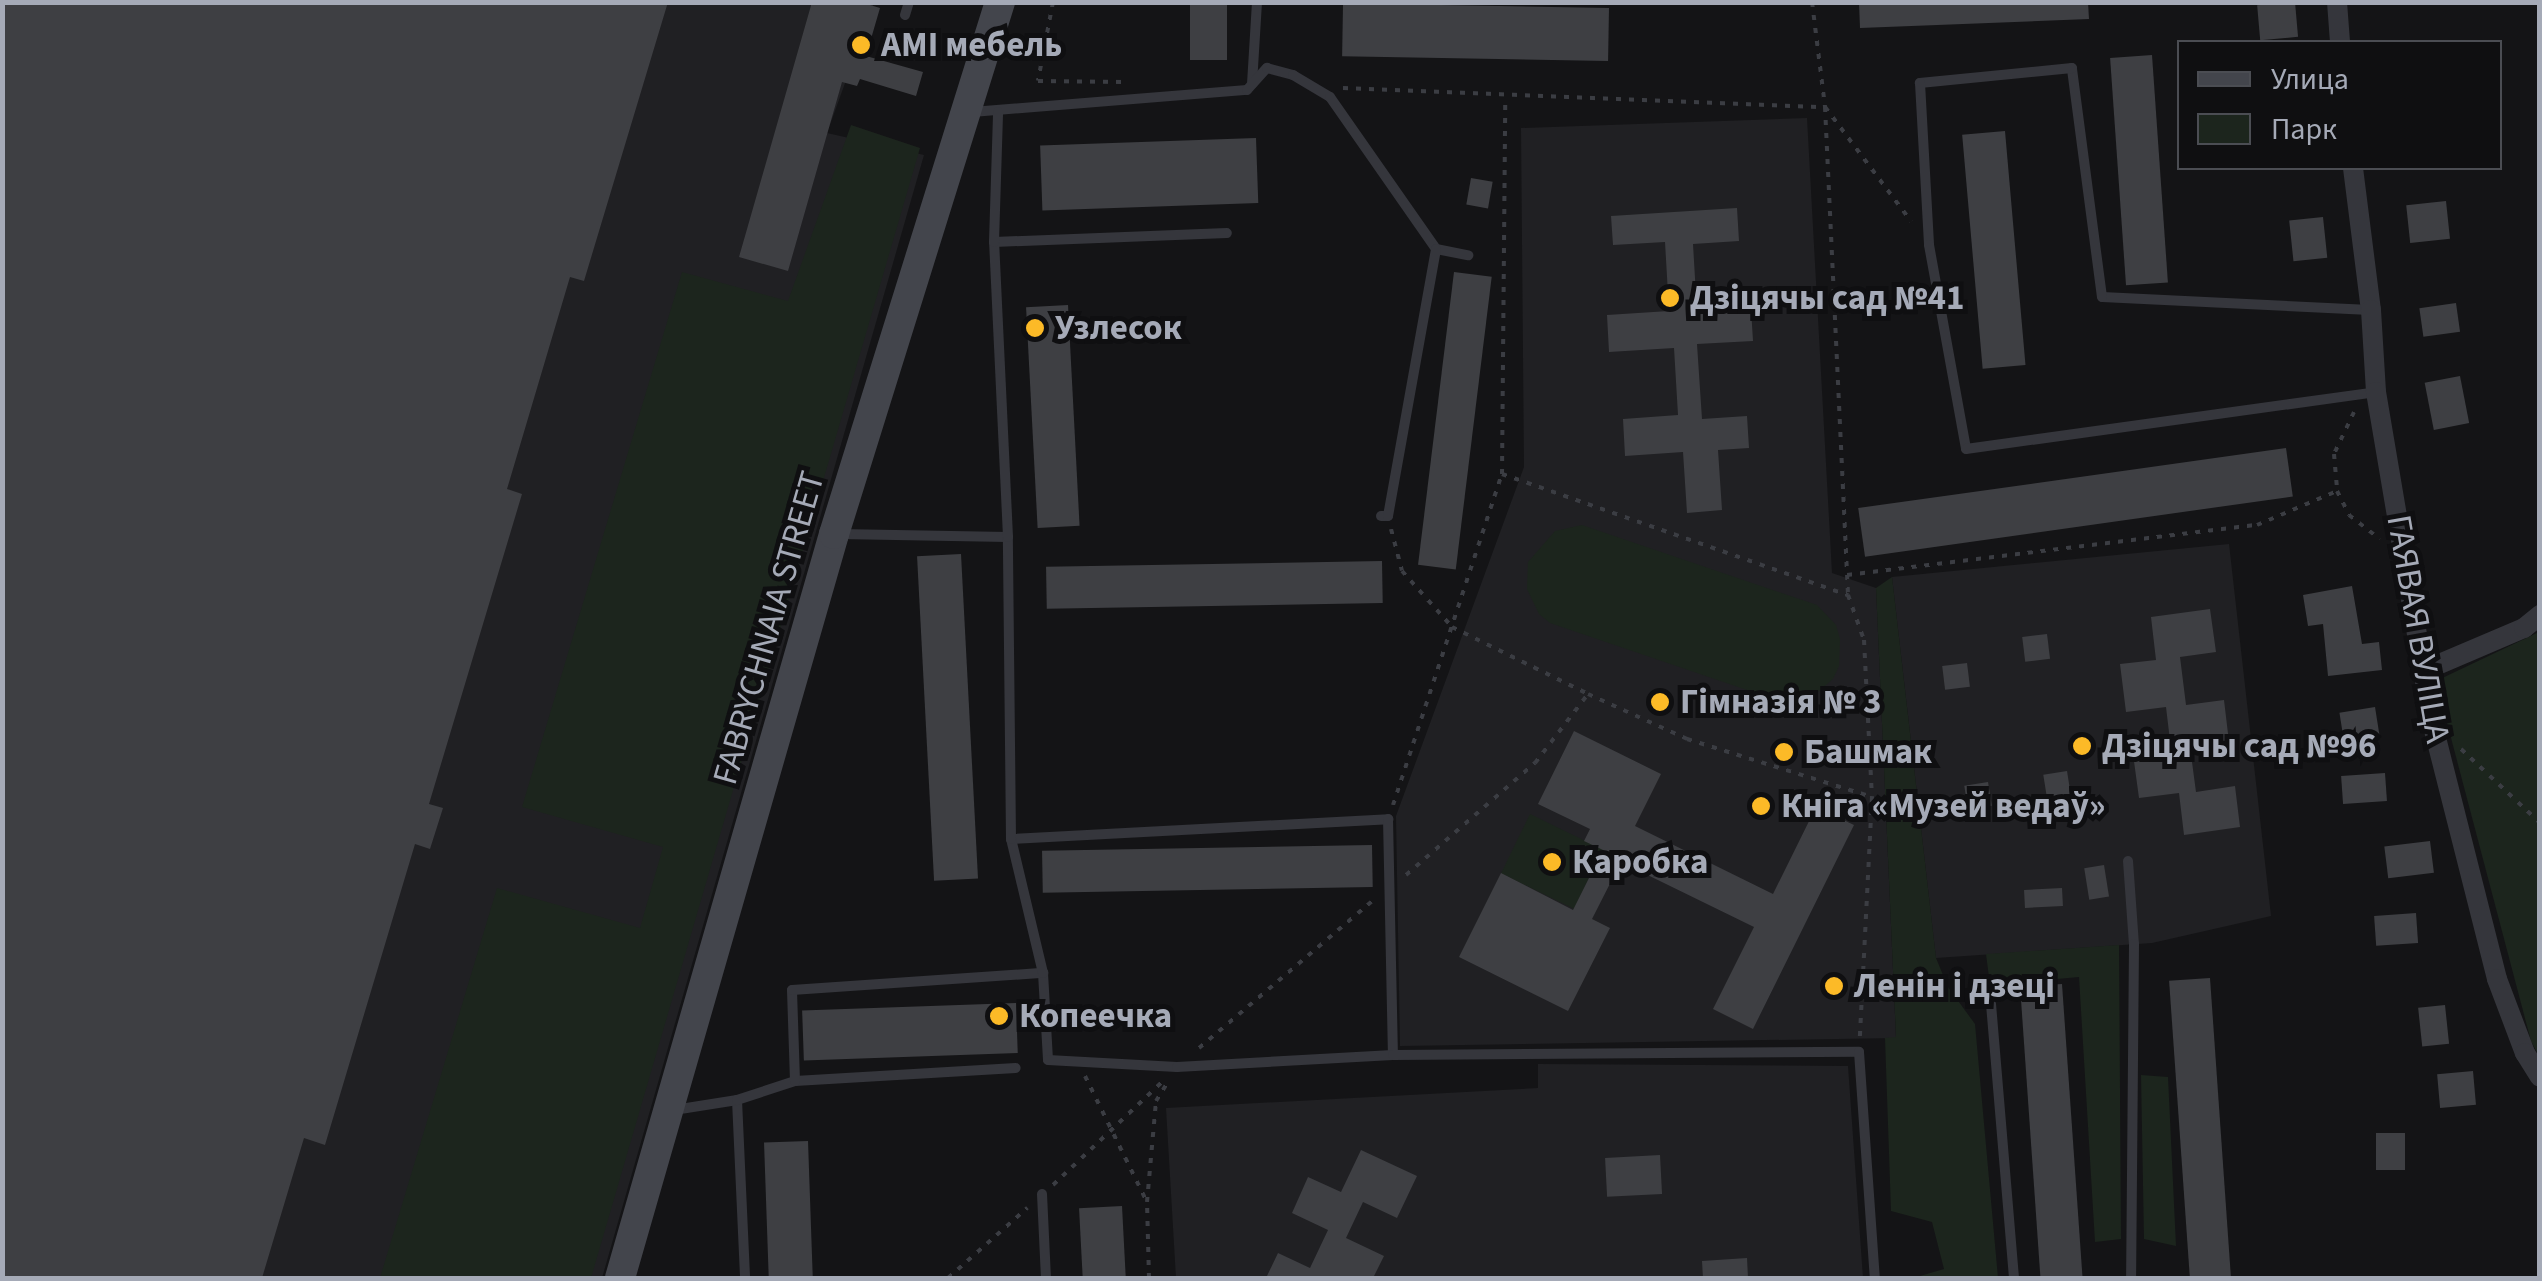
<!DOCTYPE html>
<meta charset="utf-8">
<style>
body{margin:0}
#map{position:relative;width:2542px;height:1281px;overflow:hidden;background:#141416;font-family:"Source Sans 3",sans-serif}
div>[style]{position:absolute}
[style*='--x']{left:calc(var(--x)*1px);top:calc(var(--y)*1px);width:calc(var(--w)*1px);rotate:calc(var(--a)*1deg)}
.built>*{inset:0;background:#202023}
.green>*{inset:0;background:#1c251d;transform-origin:0 0}
.building>*{inset:0;background:#3e3f43;transform-origin:0 0}
.path>*{height:4px;margin-top:-2px;transform-origin:0;background:repeating-linear-gradient(90deg,#3b3d43 0 5px,transparent 0 13px)}
.service>*{height:10px;margin:-5px;padding:0 5px;transform-origin:5px;border-radius:5px;background:#35363c}
.minor>*{height:20px;margin:-10px;padding:0 10px;transform-origin:10px;border-radius:10px;background:#35363c}
.secondary>*{height:30px;margin:-15px;padding:0 15px;transform-origin:15px;border-radius:15px;background:#43454c}
.dots>*{width:28px;height:28px;translate:-50% -50%;box-sizing:border-box;border:5px solid #0f0f11;border-radius:50%}
span{translate:-50% -50%;white-space:nowrap;text-align:center;line-height:1.15;-webkit-text-stroke:10px #0f0f11;paint-order:stroke}
.poi-label{font-size:35px;color:#a5aab7;font-weight:700}
.left{translate:0 -50%;text-align:left}
.street-label{font-size:35px;color:#a5aab7}
.frame{position:absolute;inset:0;border:5px solid #a5aab7;pointer-events:none}
.legend{position:absolute;left:2177px;top:40px;width:325px;height:130px;box-sizing:border-box;background:#0f0f11;border:2px solid #4b4d53;margin:0;padding:12px 18px;list-style:none;font-size:30px;color:#a5aab7}
.legend li{display:flex;align-items:center;gap:20px;height:50px}
.legend b{width:50px;border:2px solid #4b4d53}
</style>
<div id="map">
<div class="built">
<i style="clip-path:polygon(2px 3px,874px 3px,827px 133px,924px 155px,602px 1278px,3px 1278px)"></i>
<i style="clip-path:polygon(1807px 118px,1832px 573px,1876px 588px,1896px 1038px,1400px 1046px,1396px 816px,1524px 467px,1521px 128px)"></i>
<i style="clip-path:polygon(2229px 544px,2271px 916px,2152px 943px,1936px 958px,1892px 577px)"></i>
<i style="clip-path:polygon(1538px 1064px,1848px 1066px,1863px 1278px,1176px 1278px,1166px 1108px,1538px 1088px)"></i>
</div>
<div class="green">
<i style="clip-path:polygon(851px 125px,920px 148px,591px 1278px,380px 1278px,497px 888px,640px 928px,663px 847px,522px 807px,682px 272px,788px 301px)"></i>
<i style="clip-path:polygon(1582px 525px,1817px 605px,1836px 625px,1840px 639px,1839px 666px,1833px 679px,1812px 697px,1785px 703px,1550px 623px,1539px 614px,1527px 589px,1528px 562px,1555px 531px)"></i>
<i style="clip-path:polygon(1892px 577px,1936px 958px,1948px 987px,1975px 1024px,1998px 1278px,1913px 1278px,1944px 1269px,1932px 1222px,1891px 1211px,1885px 1038px,1896px 1037px,1876px 588px)"></i>
<i style="clip-path:polygon(2539px 632px,2539px 1056px,2531px 1041px,2436px 681px)"></i>
<i style="left:1530px;top:814px;width:81px;height:66px;rotate:26deg"></i>
<i style="clip-path:polygon(2119px 945px,2121px 1239px,2095px 1242px,2079px 977px,1990px 985px,1986px 954px)"></i>
<i style="clip-path:polygon(2141px 1075px,2168px 1077px,2176px 1246px,2144px 1239px)"></i>
</div>
<div class="building">
<i style="clip-path:polygon(2px 2px,668px 2px,584px 281px,570px 277px,507px 489px,522px 494px,429px 804px,443px 808px,430px 849px,415px 844px,325px 1145px,304px 1138px,262px 1278px,2px 1278px)"></i>
<i style="clip-path:polygon(812px 2px,860px 2px,880px 8px,866px 56px,923px 72px,916px 96px,860px 79px,857px 86px,842px 82px,788px 271px,739px 257px)"></i>
<i style="left:1190px;top:2px;width:37px;height:58px"></i>
<i style="clip-path:polygon(1859px 2px,2088px 2px,2089px 19px,1860px 28px)"></i>
<i style="left:2295px;top:2px;width:35px;height:38px;rotate:85deg"></i>
<i style="left:1609px;top:8px;width:53px;height:266px;rotate:91deg"></i>
<i style="left:2152px;top:55px;width:228px;height:42px;rotate:86deg"></i>
<i style="left:2005px;top:131px;width:235px;height:43px;rotate:85deg"></i>
<i style="left:1256px;top:138px;width:65px;height:216px;rotate:88deg"></i>
<i style="left:1471px;top:178px;width:22px;height:27px;rotate:10deg"></i>
<i style="left:2446px;top:201px;width:38px;height:40px;rotate:84deg"></i>
<i style="clip-path:polygon(1737px 208px,1739px 241px,1693px 244px,1697px 312px,1751px 309px,1753px 341px,1697px 344px,1702px 419px,1747px 416px,1749px 448px,1718px 450px,1722px 510px,1687px 513px,1683px 452px,1625px 456px,1623px 419px,1678px 415px,1674px 348px,1609px 352px,1607px 315px,1669px 311px,1665px 242px,1613px 245px,1611px 216px)"></i>
<i style="left:2323px;top:217px;width:41px;height:34px;rotate:84deg"></i>
<i style="left:1454px;top:272px;width:38px;height:295px;rotate:7deg"></i>
<i style="left:2456px;top:303px;width:29px;height:37px;rotate:82deg"></i>
<i style="left:1068px;top:305px;width:221px;height:42px;rotate:87deg"></i>
<i style="left:2460px;top:376px;width:48px;height:36px;rotate:79deg"></i>
<i style="left:2286px;top:448px;width:49px;height:432px;rotate:82deg"></i>
<i style="left:961px;top:554px;width:325px;height:44px;rotate:87deg"></i>
<i style="left:1382px;top:561px;width:42px;height:336px;rotate:89deg"></i>
<i style="clip-path:polygon(2352px 586px,2362px 644px,2379px 642px,2382px 670px,2328px 676px,2323px 624px,2308px 626px,2303px 595px)"></i>
<i style="clip-path:polygon(2210px 609px,2216px 652px,2180px 657px,2186px 705px,2224px 700px,2229px 742px,2190px 747px,2196px 792px,2235px 786px,2240px 827px,2184px 835px,2179px 793px,2139px 798px,2133px 754px,2171px 749px,2166px 707px,2126px 712px,2120px 664px,2156px 660px,2151px 617px)"></i>
<i style="left:2047px;top:634px;width:25px;height:25px;rotate:83deg"></i>
<i style="left:1967px;top:663px;width:24px;height:25px;rotate:83deg"></i>
<i style="left:2375px;top:707px;width:31px;height:36px;rotate:81deg"></i>
<i style="clip-path:polygon(1574px 731px,1661px 774px,1635px 826px,1773px 894px,1816px 807px,1854px 825px,1753px 1029px,1713px 1009px,1754px 927px,1621px 862px,1592px 919px,1610px 928px,1568px 1011px,1459px 957px,1501px 873px,1573px 910px,1603px 850px,1584px 841px,1590px 829px,1538px 804px)"></i>
<i style="left:2067px;top:771px;width:25px;height:24px;rotate:81deg"></i>
<i style="left:2385px;top:773px;width:28px;height:44px;rotate:86deg"></i>
<i style="left:1988px;top:782px;width:24px;height:24px;rotate:81deg"></i>
<i style="left:2430px;top:841px;width:32px;height:46px;rotate:83deg"></i>
<i style="left:1372px;top:845px;width:42px;height:330px;rotate:89deg"></i>
<i style="left:2104px;top:865px;width:32px;height:20px;rotate:81deg"></i>
<i style="left:2062px;top:888px;width:18px;height:38px;rotate:87deg"></i>
<i style="left:2416px;top:913px;width:30px;height:42px;rotate:86deg"></i>
<i style="left:2210px;top:978px;width:301px;height:41px;rotate:86deg"></i>
<i style="left:2062px;top:984px;width:295px;height:42px;rotate:86deg"></i>
<i style="left:1016px;top:1003px;width:50px;height:214px;rotate:88deg"></i>
<i style="left:2445px;top:1005px;width:39px;height:27px;rotate:84deg"></i>
<i style="left:2473px;top:1071px;width:34px;height:36px;rotate:85deg"></i>
<i style="left:2376px;top:1133px;width:29px;height:37px"></i>
<i style="left:808px;top:1141px;width:137px;height:44px;rotate:88deg"></i>
<i style="clip-path:polygon(1361px 1150px,1417px 1176px,1397px 1218px,1363px 1202px,1346px 1238px,1384px 1256px,1373px 1278px,1266px 1278px,1278px 1253px,1310px 1268px,1328px 1230px,1292px 1213px,1308px 1177px,1341px 1192px)"></i>
<i style="left:1660px;top:1155px;width:39px;height:55px;rotate:87deg"></i>
<i style="left:1122px;top:1206px;width:72px;height:43px;rotate:87deg"></i>
<i style="clip-path:polygon(1747px 1258px,1748px 1278px,1703px 1278px,1702px 1261px)"></i>
</div>
<div class="path">
<i style="--x:1053;--y:2;--w:80;--a:100.8"></i>
<i style="--x:1038;--y:81;--w:86;--a:0.7"></i>
<i style="--x:1812;--y:2;--w:106;--a:82.9"></i>
<i style="--x:1825;--y:107;--w:489;--a:87.3"></i>
<i style="--x:1848;--y:595;--w:48;--a:70.4"></i>
<i style="--x:1864;--y:640;--w:157;--a:87.1"></i>
<i style="--x:1872;--y:797;--w:241;--a:92.9"></i>
<i style="--x:1343;--y:88;--w:482;--a:2.3"></i>
<i style="--x:1825;--y:107;--w:143;--a:53"></i>
<i style="--x:2354;--y:412;--w:47;--a:115.5"></i>
<i style="--x:2334;--y:454;--w:37;--a:85"></i>
<i style="--x:2337;--y:491;--w:27;--a:63"></i>
<i style="--x:2349;--y:515;--w:39;--a:38"></i>
<i style="--x:1502;--y:474;--w:375;--a:-89.5"></i>
<i style="--x:1391;--y:529;--w:43;--a:75.3"></i>
<i style="--x:1402;--y:571;--w:75;--a:48.2"></i>
<i style="--x:1452;--y:627;--w:152;--a:26.2"></i>
<i style="--x:1847;--y:575;--w:413;--a:-7"></i>
<i style="--x:2257;--y:525;--w:87;--a:-23"></i>
<i style="--x:2461;--y:749;--w:108;--a:43.1"></i>
<i style="--x:1393;--y:805;--w:348;--a:-71.8"></i>
<i style="--x:1502;--y:474;--w:367;--a:19.3"></i>
<i style="--x:1406;--y:875;--w:171;--a:-41"></i>
<i style="--x:1535;--y:763;--w:87;--a:-52.5"></i>
<i style="--x:1588;--y:694;--w:109;--a:24.4"></i>
<i style="--x:1687;--y:739;--w:194;--a:17.4"></i>
<i style="--x:1199;--y:1048;--w:231;--a:-40.3"></i>
<i style="--x:1085;--y:1076;--w:136;--a:63.8"></i>
<i style="--x:1053;--y:1185;--w:150;--a:-43.4"></i>
<i style="--x:948;--y:1278;--w:106;--a:-41.5"></i>
<i style="--x:1149;--y:1278;--w:76;--a:-91.5"></i>
<i style="--x:1147;--y:1202;--w:101;--a:-84.9"></i>
<i style="--x:1156;--y:1101;--w:22;--a:-58"></i>
</div>
<div class="service">
<i style="--x:905;--y:15;--w:14;--a:-73"></i>
<i style="--x:1252;--y:84;--w:82;--a:-86.5"></i>
<i style="--x:972;--y:112;--w:276;--a:-4.6"></i>
<i style="--x:1247;--y:90;--w:30;--a:-48"></i>
<i style="--x:1267;--y:68;--w:27;--a:15"></i>
<i style="--x:1293;--y:75;--w:43;--a:30.7"></i>
<i style="--x:1330;--y:97;--w:185;--a:55.1"></i>
<i style="--x:1436;--y:249;--w:33;--a:11"></i>
<i style="--x:994;--y:242;--w:233;--a:-2.2"></i>
<i style="--x:2370;--y:310;--w:268;--a:-177.2"></i>
<i style="--x:2102;--y:297;--w:231;--a:-97.5"></i>
<i style="--x:2072;--y:68;--w:153;--a:174.4"></i>
<i style="--x:1920;--y:83;--w:162;--a:86.8"></i>
<i style="--x:1929;--y:245;--w:207;--a:79.7"></i>
<i style="--x:1966;--y:449;--w:414;--a:-7.9"></i>
<i style="--x:1381;--y:516;--w:7;--a:0"></i>
<i style="--x:1388;--y:516;--w:271;--a:-79.8"></i>
<i style="--x:839;--y:534;--w:169;--a:1"></i>
<i style="--x:1011;--y:839;--w:378;--a:-3"></i>
<i style="--x:1388;--y:819;--w:236;--a:88.8"></i>
<i style="--x:2128;--y:861;--w:83;--a:85.9"></i>
<i style="--x:2134;--y:944;--w:334;--a:90.5"></i>
<i style="--x:1043;--y:973;--w:87;--a:86.7"></i>
<i style="--x:1048;--y:1060;--w:129;--a:3.1"></i>
<i style="--x:1177;--y:1067;--w:216;--a:-3.2"></i>
<i style="--x:1393;--y:1055;--w:466;--a:-0.4"></i>
<i style="--x:1859;--y:1052;--w:227;--a:86"></i>
<i style="--x:1991;--y:1004;--w:275;--a:85.2"></i>
<i style="--x:795;--y:1081;--w:221;--a:-3.4"></i>
<i style="--x:737;--y:1100;--w:178;--a:87.4"></i>
<i style="--x:674;--y:1110;--w:64;--a:-9"></i>
<i style="--x:737;--y:1100;--w:61;--a:-18.1"></i>
<i style="--x:795;--y:1081;--w:91;--a:-91.9"></i>
<i style="--x:792;--y:990;--w:252;--a:-3.9"></i>
<i style="--x:1043;--y:973;--w:138;--a:-103.4"></i>
<i style="--x:1011;--y:839;--w:302;--a:-90.6"></i>
<i style="--x:1008;--y:537;--w:295;--a:-92.7"></i>
<i style="--x:994;--y:242;--w:130;--a:-88.2"></i>
<i style="--x:1042;--y:1194;--w:84;--a:87.3"></i>
</div>
<div class="minor">
<i style="--x:2337;--y:2;--w:40;--a:85.7"></i>
<i style="--x:2353;--y:168;--w:143;--a:82.8"></i>
<i style="--x:2371;--y:310;--w:82;--a:86.5"></i>
<i style="--x:2376;--y:392;--w:335;--a:80.4"></i>
<i style="--x:2432;--y:722;--w:265;--a:75.8"></i>
<i style="--x:2497;--y:979;--w:79;--a:69.3"></i>
<i style="--x:2525;--y:1053;--w:28;--a:58"></i>
<i style="--x:2423;--y:671;--w:110;--a:-23.1"></i>
<i style="--x:2524;--y:628;--w:21;--a:-39"></i>
</div>
<div class="secondary">
<i style="--x:620;--y:1278;--w:774;--a:-73.95"></i>
<i style="--x:834;--y:534;--w:557;--a:-72.67"></i>
</div>
<div class="dots">
<i style="left:861px;top:45px;background:#fcba27"></i>
<i style="left:1670px;top:298px;background:#fcba27"></i>
<i style="left:1035px;top:328px;background:#fcba27"></i>
<i style="left:1660px;top:702px;background:#fcba27"></i>
<i style="left:2082px;top:746px;background:#fcba27"></i>
<i style="left:1784px;top:752px;background:#fcba27"></i>
<i style="left:1761px;top:806px;background:#fcba27"></i>
<i style="left:1552px;top:862px;background:#fcba27"></i>
<i style="left:1834px;top:986px;background:#fcba27"></i>
<i style="left:999px;top:1016px;background:#fcba27"></i>
</div>
<div class="poi-label">
<span class="left" style="left:881px;top:45px">AMI мебель</span>
<span class="left" style="left:1690px;top:298px">Дзіцячы сад №41</span>
<span class="left" style="left:1055px;top:328px">Узлесок</span>
<span class="left" style="left:1680px;top:702px">Гімназія № 3</span>
<span class="left" style="left:2102px;top:746px">Дзіцячы сад №96</span>
<span class="left" style="left:1804px;top:752px">Башмак</span>
<span class="left" style="left:1781px;top:806px">Кніга «Музей ведаў»</span>
<span class="left" style="left:1572px;top:862px">Каробка</span>
<span class="left" style="left:1854px;top:986px">Ленін і дзеці</span>
<span class="left" style="left:1019px;top:1016px">Копеечка</span>
</div>
<div class="street-label">
<span style="left:769px;top:628px;rotate:-74deg">FABRYCHNAIA STREET</span>
<span style="left:2418px;top:629px;rotate:80deg">ГАЯВАЯ ВУЛІЦА</span>
</div>
<div class="frame"></div>
<ul class="legend">
<li><b style="height:12px;background:#43454c"></b>Улица</li>
<li><b style="height:28px;background:#1c251d"></b>Парк</li>
</ul>
</div>
